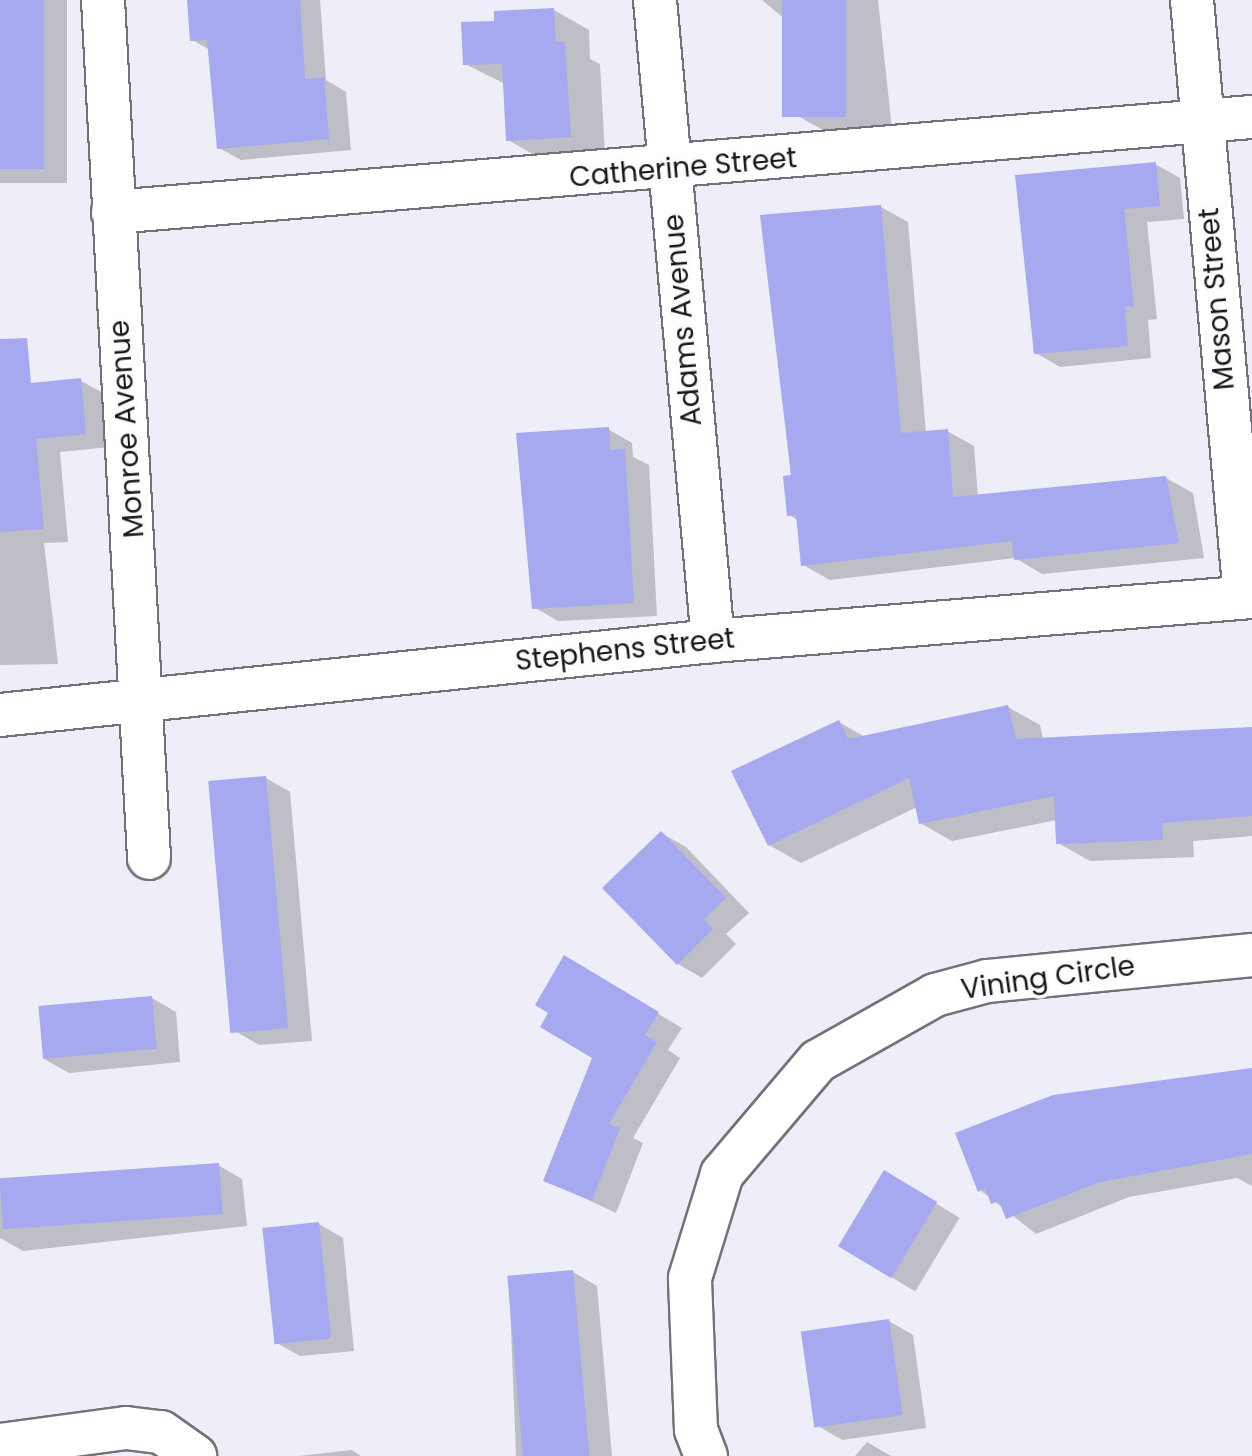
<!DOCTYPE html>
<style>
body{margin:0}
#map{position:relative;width:1252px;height:1456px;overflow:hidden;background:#eeeef8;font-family:Poppins,sans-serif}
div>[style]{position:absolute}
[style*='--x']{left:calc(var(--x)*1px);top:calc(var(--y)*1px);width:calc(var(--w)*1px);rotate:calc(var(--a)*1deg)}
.shadow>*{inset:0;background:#0003;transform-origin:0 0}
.building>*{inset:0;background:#a6a8f0;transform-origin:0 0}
.roads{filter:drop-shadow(2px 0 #72727b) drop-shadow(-2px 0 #72727b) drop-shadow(0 2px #72727b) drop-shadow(0 -2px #72727b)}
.street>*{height:42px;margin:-21px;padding:0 21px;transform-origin:21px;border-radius:21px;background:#fff}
span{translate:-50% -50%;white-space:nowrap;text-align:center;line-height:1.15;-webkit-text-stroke:7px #fcfcfe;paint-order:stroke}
.street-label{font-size:28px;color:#17171b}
</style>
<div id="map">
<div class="shadow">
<i style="left:0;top:0;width:67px;height:183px"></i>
<i style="clip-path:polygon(189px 0,320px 0,326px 80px,346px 92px,351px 150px,241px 160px,219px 148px,210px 50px,192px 40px)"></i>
<i style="clip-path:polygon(762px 0,878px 0,892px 129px,832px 135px,796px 115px,786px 20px)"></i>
<i style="clip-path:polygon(554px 10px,589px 30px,590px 59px,600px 64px,605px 156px,543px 160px,508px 140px,505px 84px,465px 64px,496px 22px)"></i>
<i style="clip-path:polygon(1155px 164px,1180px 178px,1184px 219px,1147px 222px,1157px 319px,1148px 320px,1151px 358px,1060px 367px,1036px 353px,1017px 177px)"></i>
<i style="clip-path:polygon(881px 207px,908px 222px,926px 433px,947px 431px,974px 446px,978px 497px,1166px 478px,1193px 493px,1204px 558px,1042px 574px,1015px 558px,830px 580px,803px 565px,798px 520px,789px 515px,793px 477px)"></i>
<i style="clip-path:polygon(81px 381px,105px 394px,110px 447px,60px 452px,68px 542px,44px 543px,58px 664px,0 665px,0 387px)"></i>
<i style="clip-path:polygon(608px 429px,632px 443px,633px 457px,649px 465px,657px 616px,558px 621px,534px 607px)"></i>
<i style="clip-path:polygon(1008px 707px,1040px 725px,1043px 739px,1252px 728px,1252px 836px,1193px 841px,1194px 857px,1090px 861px,1058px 843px,1057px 820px,952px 841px,920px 823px,917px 807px,801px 863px,769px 845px,839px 722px,865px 737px)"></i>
<i style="clip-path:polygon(266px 778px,290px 792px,312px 1041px,259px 1045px,235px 1031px)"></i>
<i style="clip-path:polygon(661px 833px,686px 847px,749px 913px,726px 934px,736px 944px,702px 978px,678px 964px)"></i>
<i style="clip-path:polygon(565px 958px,682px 1028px,668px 1050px,680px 1058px,633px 1138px,643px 1143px,616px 1213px,546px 1180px,594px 1057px,551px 1012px)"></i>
<i style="clip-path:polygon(152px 998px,176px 1012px,180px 1062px,69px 1073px,44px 1059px)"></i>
<i style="clip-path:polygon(1252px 1070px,1252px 1186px,1237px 1178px,1129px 1197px,1036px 1234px,980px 1190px,1054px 1097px)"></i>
<i style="clip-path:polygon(218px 1165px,242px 1179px,247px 1226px,23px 1251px,0 1238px,0 1187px)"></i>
<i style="left:885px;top:1173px;width:87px;height:86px;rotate:31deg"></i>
<i style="clip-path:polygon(319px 1224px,343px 1238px,354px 1351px,300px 1356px,275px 1342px)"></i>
<i style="clip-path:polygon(573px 1272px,597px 1286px,612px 1456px,516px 1456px,509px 1277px)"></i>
<i style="clip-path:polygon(889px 1321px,913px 1335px,926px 1428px,842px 1440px,818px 1426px)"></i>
<i style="clip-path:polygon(867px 1442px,891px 1456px,855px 1456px)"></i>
<i style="clip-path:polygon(352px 1450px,361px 1456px,299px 1456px)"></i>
</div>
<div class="building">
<i style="left:0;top:0;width:44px;height:169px"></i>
<i style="clip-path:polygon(187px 0,300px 0,305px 79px,324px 77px,329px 139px,217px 149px,207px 40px,190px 41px)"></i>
<i style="left:782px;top:0;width:64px;height:117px"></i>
<i style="clip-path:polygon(554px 8px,556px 42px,565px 42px,571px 137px,506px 141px,502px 64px,463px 65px,461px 22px,494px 21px,494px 11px)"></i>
<i style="clip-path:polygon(1156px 162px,1160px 206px,1124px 209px,1134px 306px,1125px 307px,1128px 346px,1034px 354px,1015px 175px)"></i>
<i style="clip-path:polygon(881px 205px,901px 433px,948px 429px,953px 497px,1166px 476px,1179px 543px,1014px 560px,1012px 541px,801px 566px,796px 515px,787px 516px,783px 476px,791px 475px,760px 215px)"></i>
<i style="clip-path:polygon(27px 338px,31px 383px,81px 378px,86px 434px,36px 439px,44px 529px,0 532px,0 339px)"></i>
<i style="clip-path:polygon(609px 427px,610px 450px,625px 449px,634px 603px,532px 609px,516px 433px)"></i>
<i style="clip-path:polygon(1008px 705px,1016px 739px,1252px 727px,1252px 816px,1162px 823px,1163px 840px,1056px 844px,1054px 796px,919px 824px,909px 778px,768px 846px,731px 771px,839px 720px,848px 739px)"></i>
<i style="left:266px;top:776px;width:253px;height:58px;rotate:85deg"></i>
<i style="clip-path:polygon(661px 831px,726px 898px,704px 919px,713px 929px,677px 965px,602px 888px)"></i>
<i style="clip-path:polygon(564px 955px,659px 1012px,645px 1035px,657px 1042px,609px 1124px,620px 1128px,592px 1201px,543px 1181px,592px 1058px,540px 1027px,548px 1013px,535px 1005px)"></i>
<i style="left:152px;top:996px;width:53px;height:114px;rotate:85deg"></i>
<i style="clip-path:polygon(1252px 1068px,1252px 1154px,1100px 1182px,1006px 1219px,999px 1201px,991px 1204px,985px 1188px,978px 1192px,955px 1133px,1053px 1095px)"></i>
<i style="left:219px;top:1163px;width:51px;height:220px;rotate:86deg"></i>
<i style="left:884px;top:1170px;width:62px;height:89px;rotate:31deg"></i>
<i style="left:319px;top:1222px;width:117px;height:57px;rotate:84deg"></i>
<i style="left:573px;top:1270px;width:187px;height:66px;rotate:85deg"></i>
<i style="left:889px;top:1319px;width:97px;height:89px;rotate:82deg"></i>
</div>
<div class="roads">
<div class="street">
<i style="--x:103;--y:0;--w:859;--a:86.93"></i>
<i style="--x:655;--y:0;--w:644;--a:84.83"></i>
<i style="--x:1192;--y:0;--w:599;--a:84.93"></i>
<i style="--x:113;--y:212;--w:1143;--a:-4.77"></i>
<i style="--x:0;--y:715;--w:717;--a:-5.93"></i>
<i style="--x:713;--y:641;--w:541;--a:-4.67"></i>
<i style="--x:0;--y:1445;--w:127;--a:-7.7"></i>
<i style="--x:126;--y:1428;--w:35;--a:7"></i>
<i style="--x:161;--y:1432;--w:42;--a:35.2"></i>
<i style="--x:706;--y:1456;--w:28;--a:-111"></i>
<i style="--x:696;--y:1430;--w:152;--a:-92.3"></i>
<i style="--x:690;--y:1278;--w:109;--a:-72.9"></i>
<i style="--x:722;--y:1174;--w:148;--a:-49.7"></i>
<i style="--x:818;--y:1061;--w:134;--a:-29.4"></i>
<i style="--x:935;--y:995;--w:54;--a:-15.1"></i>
<i style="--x:987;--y:981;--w:266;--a:-5.6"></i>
</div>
</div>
<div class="street-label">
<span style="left:683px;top:168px;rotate:-5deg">Catherine Street</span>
<span style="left:1217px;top:299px;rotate:-95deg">Mason Street</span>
<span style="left:683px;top:320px;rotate:-95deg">Adams Avenue</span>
<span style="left:127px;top:429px;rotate:-94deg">Monroe Avenue</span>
<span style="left:625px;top:650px;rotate:-6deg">Stephens Street</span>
<span style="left:1048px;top:978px;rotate:-8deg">Vining Circle</span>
</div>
</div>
